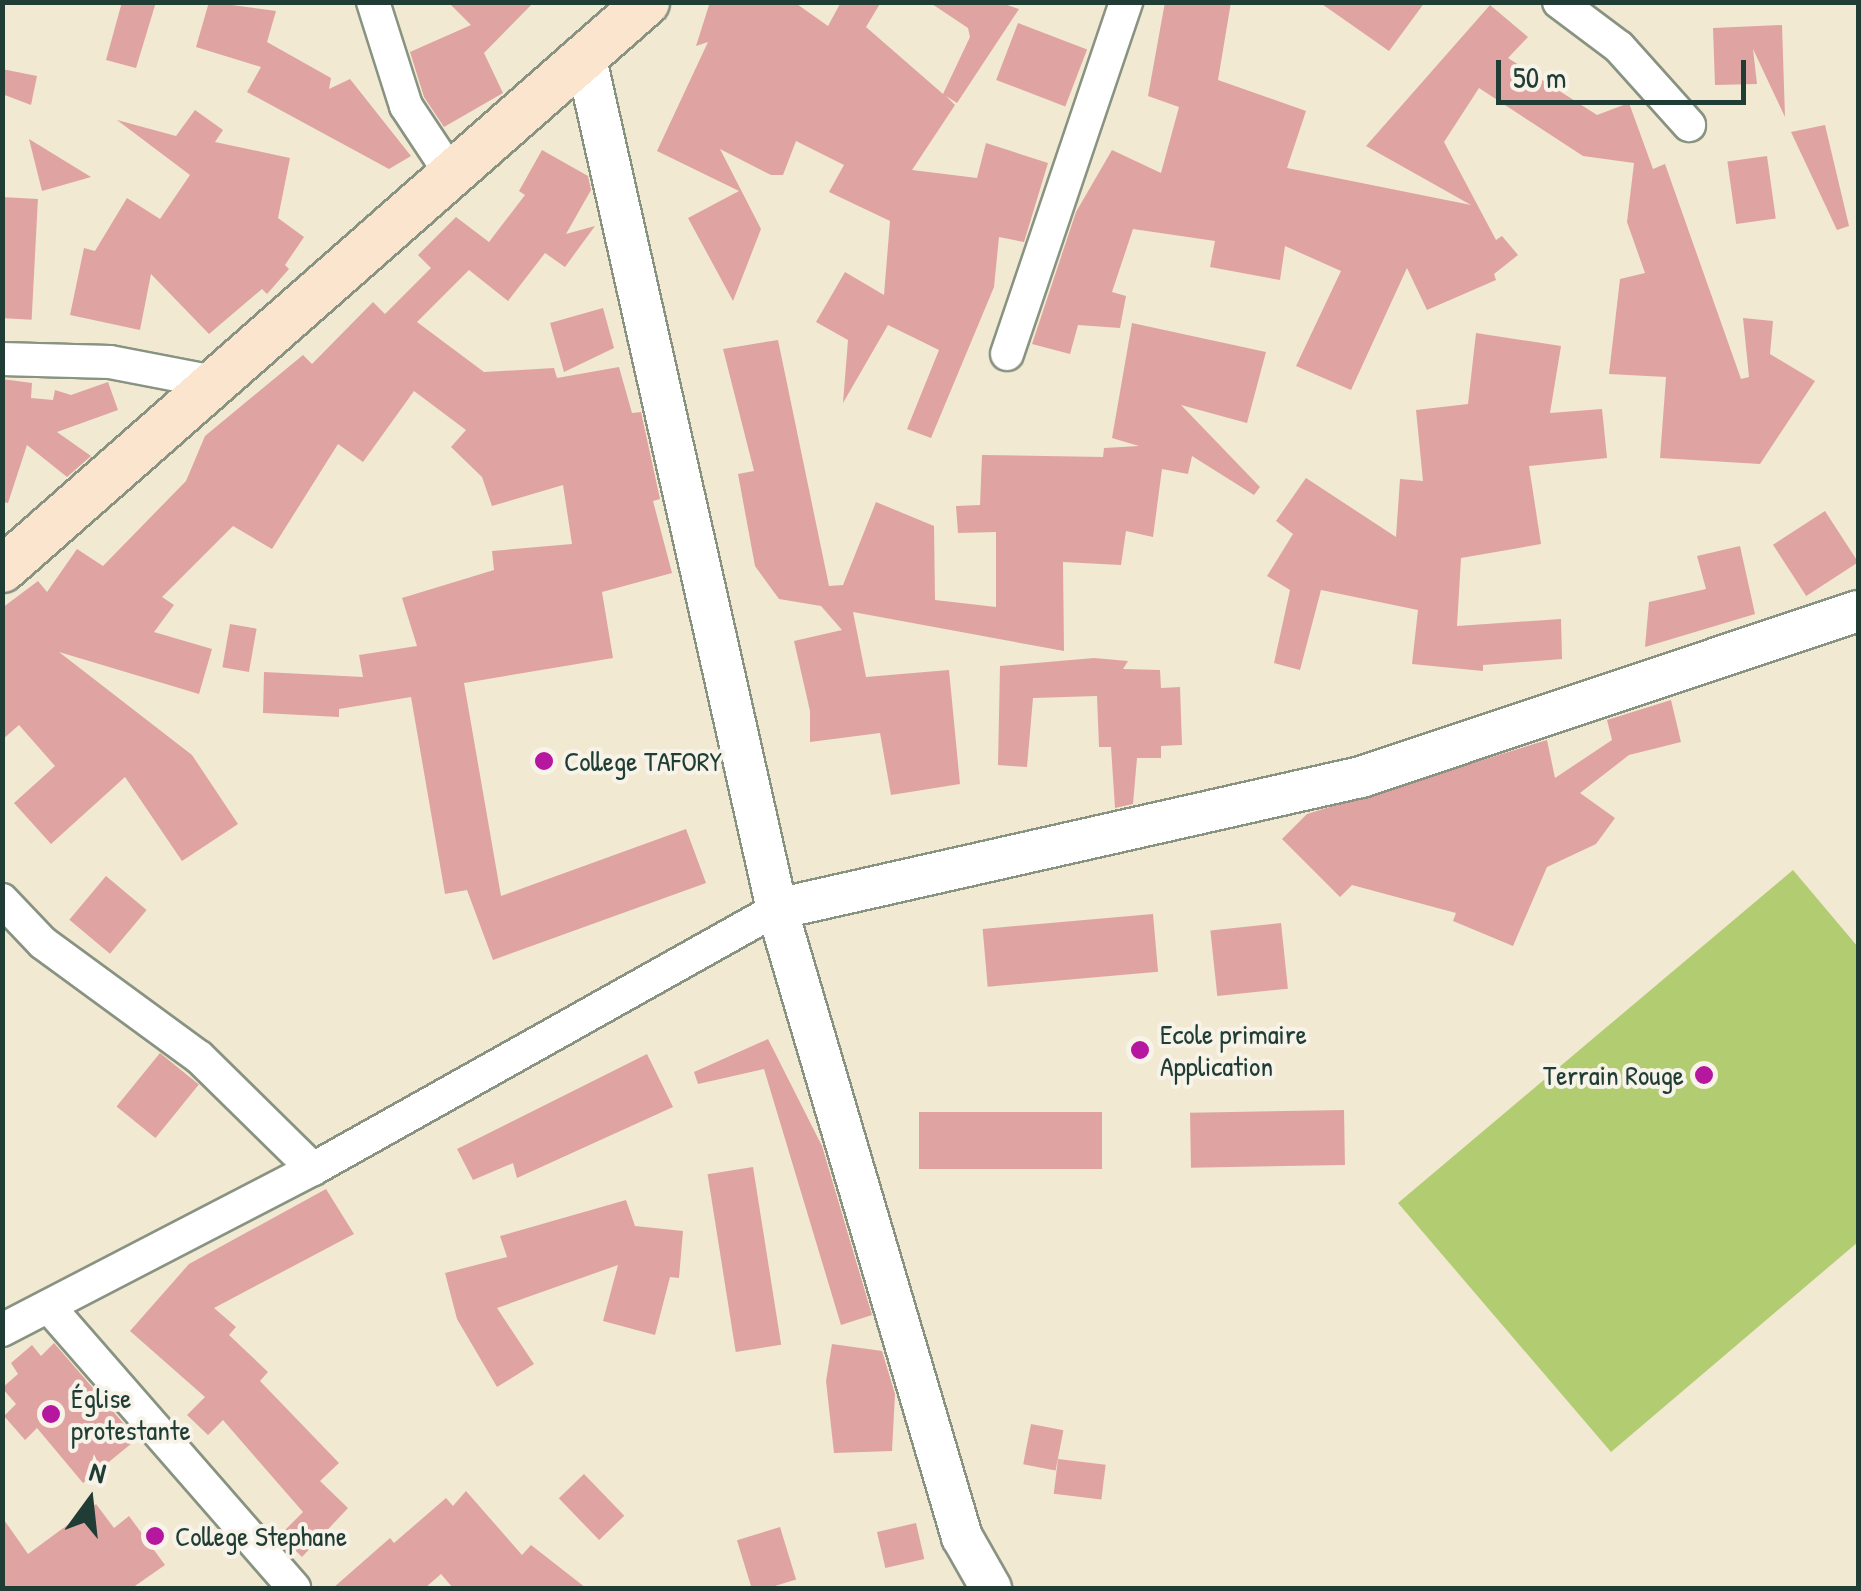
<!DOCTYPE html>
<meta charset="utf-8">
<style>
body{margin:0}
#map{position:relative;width:1861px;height:1591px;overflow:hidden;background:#f1e9d1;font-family:"Patrick Hand",sans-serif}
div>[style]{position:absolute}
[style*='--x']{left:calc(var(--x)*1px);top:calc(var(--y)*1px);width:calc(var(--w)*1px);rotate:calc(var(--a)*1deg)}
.green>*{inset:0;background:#b2cc72}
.building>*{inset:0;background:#dfa4a1;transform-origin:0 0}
.roads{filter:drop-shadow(2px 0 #889382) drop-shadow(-2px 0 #889382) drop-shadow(0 2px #889382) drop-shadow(0 -2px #889382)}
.minor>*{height:32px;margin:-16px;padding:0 16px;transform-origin:16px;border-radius:16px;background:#fff}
.tertiary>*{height:40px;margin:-20px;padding:0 20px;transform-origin:20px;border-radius:20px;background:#fff}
.secondary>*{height:45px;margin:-22.5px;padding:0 22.5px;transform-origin:22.5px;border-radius:22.5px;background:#fce5cf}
.dots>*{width:28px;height:28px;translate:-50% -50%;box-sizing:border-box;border:5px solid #f7f3e8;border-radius:50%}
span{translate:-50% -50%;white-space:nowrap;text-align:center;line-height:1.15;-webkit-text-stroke:8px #f7f3e8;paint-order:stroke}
.poi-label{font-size:28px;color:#1f3d34}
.left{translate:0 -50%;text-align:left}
.right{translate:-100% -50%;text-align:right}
.frame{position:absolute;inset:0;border:5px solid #1f3d34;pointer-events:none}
.north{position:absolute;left:40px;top:1451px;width:100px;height:100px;-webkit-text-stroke:8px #f7f3e8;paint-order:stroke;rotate:15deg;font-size:28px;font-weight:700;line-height:40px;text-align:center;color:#1f3d34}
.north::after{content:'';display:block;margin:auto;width:35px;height:45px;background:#1f3d34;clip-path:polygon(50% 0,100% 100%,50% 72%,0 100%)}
.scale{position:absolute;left:1496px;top:60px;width:250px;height:45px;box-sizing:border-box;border:5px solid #1f3d34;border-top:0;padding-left:12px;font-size:30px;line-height:35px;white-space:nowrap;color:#1f3d34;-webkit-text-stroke:8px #f7f3e8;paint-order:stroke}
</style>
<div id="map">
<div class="green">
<i style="clip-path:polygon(1793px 870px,1858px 947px,1858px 1242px,1611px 1452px,1398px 1203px)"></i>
</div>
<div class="building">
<i style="clip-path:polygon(122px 2px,156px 2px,136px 68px,106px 60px)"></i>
<i style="clip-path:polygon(209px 2px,276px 11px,267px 42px,331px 78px,329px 89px,350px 79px,411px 156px,389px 169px,247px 92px,261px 67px,196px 47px)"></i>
<i style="clip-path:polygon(448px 2px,534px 2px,484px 53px,503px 93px,444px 127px,424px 97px,410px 52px,471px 25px)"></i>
<i style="clip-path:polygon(710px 2px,794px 2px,828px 26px,841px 2px,881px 2px,866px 27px,943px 94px,970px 37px,968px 28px,929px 2px,999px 2px,1019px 9px,957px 103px,946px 96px,955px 105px,912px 170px,977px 178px,986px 143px,1048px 163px,1024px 242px,999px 237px,994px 287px,931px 438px,907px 429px,939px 350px,888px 325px,843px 403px,848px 340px,816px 322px,845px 272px,884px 295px,890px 221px,829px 192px,844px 165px,796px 141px,783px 175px,771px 175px,720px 149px,761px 229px,733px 301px,688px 218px,739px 191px,657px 151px,708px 42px,696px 46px)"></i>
<i style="clip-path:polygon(1165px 2px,1231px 2px,1218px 80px,1306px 111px,1287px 168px,1471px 205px,1366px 146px,1490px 5px,1528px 37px,1508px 58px,1597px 115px,1629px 103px,1653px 169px,1665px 164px,1741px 379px,1749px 377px,1743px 318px,1773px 321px,1770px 354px,1815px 381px,1760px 464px,1660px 458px,1666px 377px,1609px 374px,1620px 279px,1645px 273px,1627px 222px,1634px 163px,1583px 156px,1479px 88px,1444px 142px,1496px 240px,1502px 236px,1518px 255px,1494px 274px,1496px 280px,1427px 310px,1407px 268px,1351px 390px,1296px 366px,1341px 271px,1285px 246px,1280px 280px,1210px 267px,1215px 241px,1133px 229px,1112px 292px,1126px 296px,1120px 328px,1078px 325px,1070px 354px,1032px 344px,1076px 212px,1112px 150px,1161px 173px,1179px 107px,1148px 96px)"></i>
<i style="clip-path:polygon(1319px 2px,1425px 2px,1389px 51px)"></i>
<i style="left:1018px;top:23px;width:74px;height:61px;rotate:21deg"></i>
<i style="clip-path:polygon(1782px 25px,1785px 117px,1753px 49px,1757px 84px,1715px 85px,1713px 28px)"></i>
<i style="clip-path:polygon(2px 69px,37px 76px,31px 105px,2px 94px)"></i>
<i style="clip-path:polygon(195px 110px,223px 130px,215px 142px,290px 158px,278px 218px,304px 237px,285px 265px,289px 269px,267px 294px,262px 289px,209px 334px,151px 274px,140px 330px,70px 315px,84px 248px,95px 251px,127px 198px,160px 219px,190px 175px,117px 120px,176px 136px)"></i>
<i style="clip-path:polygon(1825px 125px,1849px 226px,1837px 230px,1791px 132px)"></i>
<i style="clip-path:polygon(29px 139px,91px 177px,42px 191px)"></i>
<i style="clip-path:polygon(542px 150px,588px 176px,591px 190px,566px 234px,595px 226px,565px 267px,545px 253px,508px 301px,469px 270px,417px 322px,484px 372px,554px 368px,557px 378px,619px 367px,632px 413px,641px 412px,660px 499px,653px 501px,672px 573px,602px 592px,613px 658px,464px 683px,501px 896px,686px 829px,706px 883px,493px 960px,467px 890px,445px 894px,411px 697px,339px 709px,339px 717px,263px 713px,264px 672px,363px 677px,359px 655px,417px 646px,402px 598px,494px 570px,492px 551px,572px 544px,563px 485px,492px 506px,482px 477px,451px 447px,466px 430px,414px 391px,363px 462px,338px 444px,272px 549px,233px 526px,162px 597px,174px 605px,154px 632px,212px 649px,199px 694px,59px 652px,192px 755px,238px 824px,182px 861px,125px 777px,51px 844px,14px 803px,55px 766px,19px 725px,2px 740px,2px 608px,38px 581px,47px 592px,77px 549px,103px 566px,186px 481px,205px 436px,303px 355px,312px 364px,373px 302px,385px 314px,431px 268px,418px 255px,456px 217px,489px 242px,525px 195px,519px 191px)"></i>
<i style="left:1767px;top:156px;width:63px;height:40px;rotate:82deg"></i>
<i style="left:2px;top:197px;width:36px;height:121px;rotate:3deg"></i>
<i style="clip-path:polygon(603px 308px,614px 348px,564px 372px,550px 323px)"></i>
<i style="clip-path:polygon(1132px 323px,1266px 352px,1247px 423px,1181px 405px,1260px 487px,1254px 495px,1192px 456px,1188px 474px,1162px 469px,1153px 537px,1126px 531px,1121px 565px,1063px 562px,1064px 651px,853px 612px,866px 677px,949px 670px,960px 784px,891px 795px,880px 733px,810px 742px,810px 711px,794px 641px,842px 630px,821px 606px,779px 599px,755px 566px,738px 474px,754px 471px,723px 349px,778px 340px,829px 586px,843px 585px,876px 502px,934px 526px,935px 600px,996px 607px,996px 532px,958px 533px,956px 506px,980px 505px,982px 455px,1103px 457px,1104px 448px,1139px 446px,1112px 438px)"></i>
<i style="clip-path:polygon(1476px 333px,1561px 346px,1550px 413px,1602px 409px,1607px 458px,1529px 466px,1541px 544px,1461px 558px,1457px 626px,1561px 619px,1562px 659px,1483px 665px,1483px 671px,1412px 664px,1418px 610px,1321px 590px,1300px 670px,1274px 663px,1290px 590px,1267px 576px,1293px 534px,1276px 521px,1306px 478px,1396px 537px,1400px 479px,1423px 481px,1416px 410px,1468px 404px)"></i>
<i style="clip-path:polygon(2px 379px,32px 383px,31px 398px,53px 400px,55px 390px,71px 395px,108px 382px,118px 410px,57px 432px,91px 456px,67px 477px,27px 445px,8px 503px,2px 502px)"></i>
<i style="left:1825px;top:511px;width:61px;height:62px;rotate:57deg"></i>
<i style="clip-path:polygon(1740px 546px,1755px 614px,1645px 647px,1649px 602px,1706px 589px,1697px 556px)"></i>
<i style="left:230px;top:624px;width:27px;height:44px;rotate:10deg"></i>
<i style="clip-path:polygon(1094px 658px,1128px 661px,1123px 669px,1160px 670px,1161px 688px,1180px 687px,1182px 745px,1161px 746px,1161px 758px,1137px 758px,1133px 804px,1115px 808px,1111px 747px,1099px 747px,1097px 696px,1033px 698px,1027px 767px,998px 765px,1000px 666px)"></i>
<i style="clip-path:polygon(1671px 700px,1681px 742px,1629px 755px,1580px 793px,1615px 818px,1596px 844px,1547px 867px,1513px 946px,1453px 921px,1456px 913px,1352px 885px,1340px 897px,1282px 839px,1307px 814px,1547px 740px,1555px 778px,1612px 740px,1607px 720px)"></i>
<i style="left:106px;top:876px;width:53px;height:57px;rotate:40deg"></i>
<i style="left:1153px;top:914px;width:58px;height:171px;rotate:85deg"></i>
<i style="left:1281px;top:923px;width:66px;height:71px;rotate:84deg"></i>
<i style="clip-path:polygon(768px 1039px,822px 1146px,872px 1315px,841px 1325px,764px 1069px,698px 1084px,694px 1072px)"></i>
<i style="left:160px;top:1053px;width:50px;height:69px;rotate:39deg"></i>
<i style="clip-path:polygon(647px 1054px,673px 1107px,517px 1178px,513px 1163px,473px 1180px,457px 1149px)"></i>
<i style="left:1344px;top:1110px;width:55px;height:154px;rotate:89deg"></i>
<i style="left:919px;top:1112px;width:183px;height:57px"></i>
<i style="left:753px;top:1167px;width:180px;height:46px;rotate:81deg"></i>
<i style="clip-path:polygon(326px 1189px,354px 1234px,214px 1308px,236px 1327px,229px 1335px,268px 1372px,260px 1381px,339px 1463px,320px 1481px,348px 1508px,302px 1557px,280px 1535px,303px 1512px,223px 1420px,208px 1435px,187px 1415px,205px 1397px,130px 1331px,189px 1264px)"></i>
<i style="clip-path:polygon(626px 1200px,635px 1226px,683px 1231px,679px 1278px,670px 1277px,655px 1335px,603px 1321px,618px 1265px,497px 1308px,534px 1364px,497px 1387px,457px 1319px,445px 1273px,507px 1257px,500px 1236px)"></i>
<i style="clip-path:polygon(54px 1343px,137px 1439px,83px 1483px,37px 1428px,25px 1440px,4px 1416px,16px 1404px,2px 1388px,18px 1374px,11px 1363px,32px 1345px,41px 1356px)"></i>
<i style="clip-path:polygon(832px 1344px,882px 1351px,895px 1394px,892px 1451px,834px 1453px,826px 1381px)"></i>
<i style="left:1031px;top:1424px;width:33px;height:41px;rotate:11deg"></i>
<i style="left:1058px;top:1459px;width:48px;height:35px;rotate:7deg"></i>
<i style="left:584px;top:1474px;width:58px;height:35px;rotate:46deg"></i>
<i style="clip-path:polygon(466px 1491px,522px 1555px,531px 1545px,586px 1588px,453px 1588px,441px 1574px,425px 1588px,333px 1588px,390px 1538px,394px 1543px,446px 1498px,453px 1506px)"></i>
<i style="clip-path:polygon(96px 1504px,114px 1528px,129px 1516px,165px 1565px,132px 1588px,2px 1588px,2px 1517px,28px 1554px)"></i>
<i style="left:916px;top:1523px;width:37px;height:40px;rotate:77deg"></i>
<i style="left:780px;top:1527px;width:55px;height:45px;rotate:73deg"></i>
</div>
<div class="roads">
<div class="minor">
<i style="--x:373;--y:2;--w:109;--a:72.4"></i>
<i style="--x:406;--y:106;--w:85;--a:56.5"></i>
<i style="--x:1559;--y:2;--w:75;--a:36.9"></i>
<i style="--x:1619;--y:47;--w:105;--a:48.1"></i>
<i style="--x:1007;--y:354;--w:372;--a:-71.3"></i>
<i style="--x:2;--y:359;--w:108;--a:1.6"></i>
<i style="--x:110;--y:362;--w:111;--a:10.9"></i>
<i style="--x:2;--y:900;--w:59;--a:46.4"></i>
<i style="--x:43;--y:943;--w:193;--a:36.2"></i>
<i style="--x:199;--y:1057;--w:160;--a:44.5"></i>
<i style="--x:49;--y:1307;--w:373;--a:48.9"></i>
<i style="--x:2;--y:1330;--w:350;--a:-27.4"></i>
<i style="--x:313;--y:1169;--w:532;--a:-29.26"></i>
</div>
<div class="tertiary">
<i style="--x:586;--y:59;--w:871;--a:77.34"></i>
<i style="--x:777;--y:909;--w:655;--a:73.59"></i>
<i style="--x:962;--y:1537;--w:59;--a:60.4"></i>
<i style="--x:777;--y:909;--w:599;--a:-12.74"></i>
<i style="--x:1361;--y:777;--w:524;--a:-18.47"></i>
</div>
<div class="secondary">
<i style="--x:2;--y:569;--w:858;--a:-41.36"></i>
</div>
</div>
<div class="dots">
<i style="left:544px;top:761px;background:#b5179e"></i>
<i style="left:1140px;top:1050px;background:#b5179e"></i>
<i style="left:1704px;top:1075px;background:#b5179e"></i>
<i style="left:51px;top:1414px;background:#b5179e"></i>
<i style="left:155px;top:1536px;background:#b5179e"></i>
</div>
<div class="poi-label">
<span class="left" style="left:564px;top:761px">College TAFORY</span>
<span class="left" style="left:1160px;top:1050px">Ecole primaire<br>Application</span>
<span class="right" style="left:1684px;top:1075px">Terrain Rouge</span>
<span class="left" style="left:71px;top:1414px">Église<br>protestante</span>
<span class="left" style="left:175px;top:1536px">College Stephane</span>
</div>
<div class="frame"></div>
<div class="north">N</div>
<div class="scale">50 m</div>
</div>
